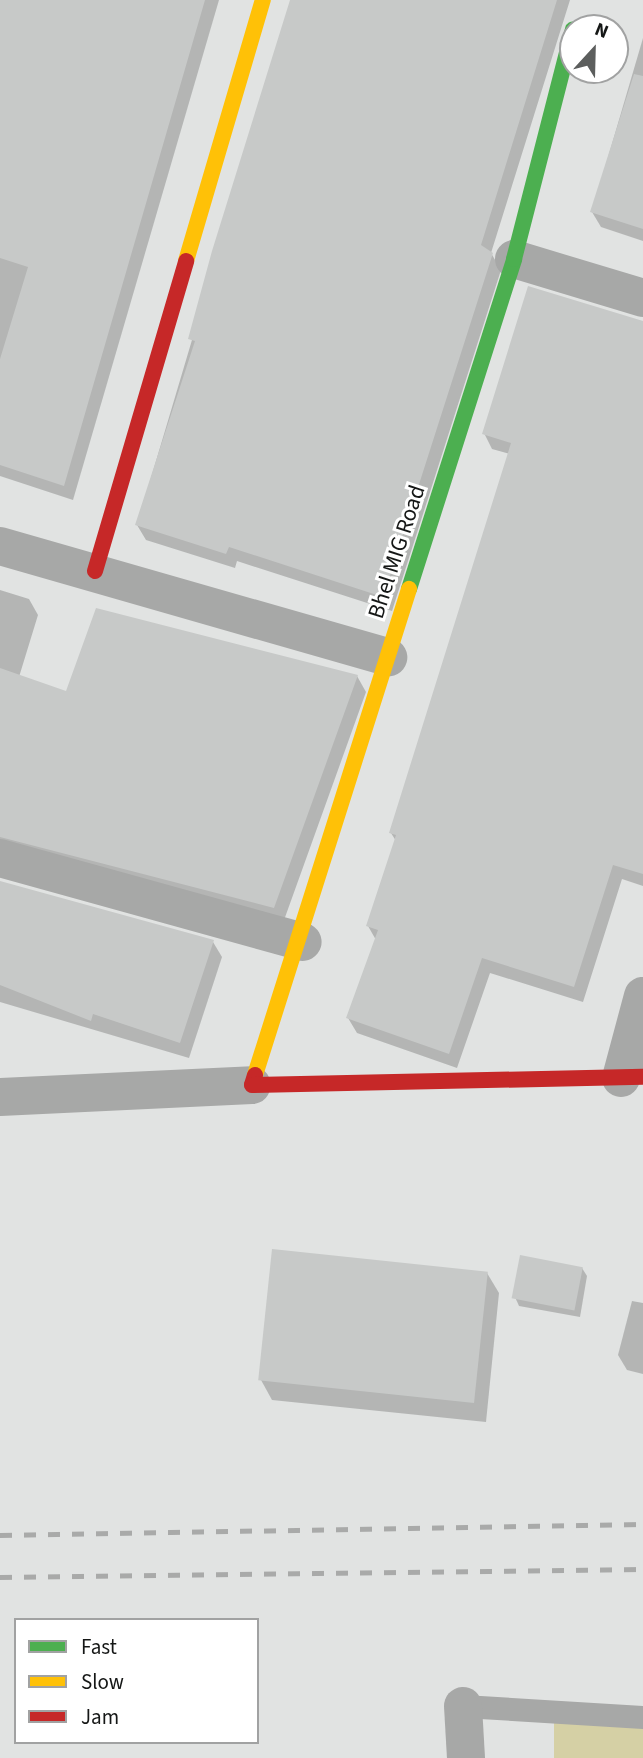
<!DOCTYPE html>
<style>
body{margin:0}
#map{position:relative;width:643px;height:1758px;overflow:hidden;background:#e1e3e2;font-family:"Source Sans 3",sans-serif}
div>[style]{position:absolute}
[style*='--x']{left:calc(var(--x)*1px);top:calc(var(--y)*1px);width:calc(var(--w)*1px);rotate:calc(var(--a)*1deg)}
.green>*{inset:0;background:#d5d0a5;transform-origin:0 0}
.shadow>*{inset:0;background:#0003}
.building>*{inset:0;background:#c7c9c8;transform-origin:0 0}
.lane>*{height:23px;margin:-11.5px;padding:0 11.5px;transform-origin:11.5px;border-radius:11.5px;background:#a7a8a7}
.street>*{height:38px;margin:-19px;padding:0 19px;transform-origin:19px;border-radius:19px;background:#a7a8a7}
.fast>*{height:16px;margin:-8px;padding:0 8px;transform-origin:8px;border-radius:8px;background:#4caf50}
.slow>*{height:16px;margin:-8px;padding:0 8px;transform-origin:8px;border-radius:8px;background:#ffc107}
.jam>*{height:16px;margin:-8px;padding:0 8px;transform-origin:8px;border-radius:8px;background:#c62828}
.rail>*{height:5px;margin-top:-2.5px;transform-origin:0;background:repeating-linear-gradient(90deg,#a9aaa9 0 12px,transparent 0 24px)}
span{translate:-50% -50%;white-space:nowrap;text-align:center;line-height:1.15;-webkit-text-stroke:6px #fff;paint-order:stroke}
.street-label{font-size:23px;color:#151716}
.legend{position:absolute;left:14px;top:1618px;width:245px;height:126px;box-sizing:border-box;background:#fff;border:2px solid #a1a2a2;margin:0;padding:9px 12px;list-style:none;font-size:21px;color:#151716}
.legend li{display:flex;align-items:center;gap:14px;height:35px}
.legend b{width:35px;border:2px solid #a1a2a2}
.north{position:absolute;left:559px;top:14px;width:70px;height:70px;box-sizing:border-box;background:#fff;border:2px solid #a1a2a2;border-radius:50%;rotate:22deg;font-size:19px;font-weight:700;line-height:28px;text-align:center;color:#151716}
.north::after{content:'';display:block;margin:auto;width:24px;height:32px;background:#5c5e5d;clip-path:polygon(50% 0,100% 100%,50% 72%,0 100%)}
</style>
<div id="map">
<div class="green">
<i style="left:554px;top:1708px;width:89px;height:50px"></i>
</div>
<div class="shadow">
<i style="clip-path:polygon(0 0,219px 0,73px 500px,0 476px)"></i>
<i style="clip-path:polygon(293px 0,570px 0,491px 253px,501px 270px,392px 611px,237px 561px,235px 568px,146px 540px,137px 525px)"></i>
<i style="clip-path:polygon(643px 38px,643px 241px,601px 227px,592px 212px)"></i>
<i style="clip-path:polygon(643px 325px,643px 886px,622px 879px,583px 1002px,490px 973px,457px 1068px,357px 1033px,348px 1018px,376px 940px,368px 926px,396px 841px,391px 833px,510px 454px,492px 449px,484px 433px)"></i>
<i style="clip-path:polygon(0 590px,29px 599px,38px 615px,19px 677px,67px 693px,357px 676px,366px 692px,283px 923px,0 855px)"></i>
<i style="clip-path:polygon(0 883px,213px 942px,222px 957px,189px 1058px,0 1002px)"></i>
<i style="clip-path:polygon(582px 1268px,587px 1276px,580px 1317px,519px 1306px,515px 1297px)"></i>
<i style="clip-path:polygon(487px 1273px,499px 1293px,486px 1422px,272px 1400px,261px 1380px)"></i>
<i style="clip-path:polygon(632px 1301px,643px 1303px,643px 1374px,627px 1370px,618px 1355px)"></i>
</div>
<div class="building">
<i style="clip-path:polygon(0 0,205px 0,64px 486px,0 465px,0 359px,28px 267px,0 258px)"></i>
<i style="clip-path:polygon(290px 0,557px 0,481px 245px,493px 253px,383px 597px,229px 547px,226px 554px,135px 525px,195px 341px,188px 339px,212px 251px)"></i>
<i style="clip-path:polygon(634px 74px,643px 76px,643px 229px,590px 212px)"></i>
<i style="clip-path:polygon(528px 286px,643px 321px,643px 874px,613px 865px,574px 987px,482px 958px,449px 1054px,346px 1018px,378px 930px,366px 926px,396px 835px,389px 833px,511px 443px,482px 434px)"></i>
<i style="clip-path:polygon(96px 608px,358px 675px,274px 908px,0 837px,0 668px,66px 691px)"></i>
<i style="clip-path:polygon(0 881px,214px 940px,180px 1043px,93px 1014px,91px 1021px,0 985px)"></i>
<i style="left:272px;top:1249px;width:217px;height:132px;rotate:6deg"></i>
<i style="left:520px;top:1255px;width:64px;height:44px;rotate:11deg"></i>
</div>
<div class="lane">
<i style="--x:463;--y:1706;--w:180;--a:3.5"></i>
</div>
<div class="street">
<i style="--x:514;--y:259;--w:135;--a:16.8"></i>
<i style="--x:0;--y:546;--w:404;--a:16"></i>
<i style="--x:0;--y:858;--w:314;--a:15.5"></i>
<i style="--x:621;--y:1078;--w:85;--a:-75"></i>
<i style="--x:0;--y:1097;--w:252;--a:-2.7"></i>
<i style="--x:463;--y:1706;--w:52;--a:86.7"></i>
</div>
<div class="fast">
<i style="--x:409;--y:589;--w:346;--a:-72.3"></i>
<i style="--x:514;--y:259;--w:237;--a:-75.6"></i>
</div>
<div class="slow">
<i style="--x:186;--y:261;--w:272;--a:-73.6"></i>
<i style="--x:255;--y:1075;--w:510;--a:-72.42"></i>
</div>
<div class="jam">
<i style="--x:95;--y:571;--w:323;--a:-73.6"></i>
<i style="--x:255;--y:1075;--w:10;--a:107"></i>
<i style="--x:252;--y:1085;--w:391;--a:-1.2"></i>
</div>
<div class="rail">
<i style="--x:0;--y:1535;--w:643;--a:-0.98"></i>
<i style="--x:0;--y:1577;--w:643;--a:-0.71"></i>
</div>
<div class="street-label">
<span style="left:397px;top:552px;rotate:-72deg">Bhel MIG Road</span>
</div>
<ul class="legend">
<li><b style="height:9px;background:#4caf50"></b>Fast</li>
<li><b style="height:9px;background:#ffc107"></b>Slow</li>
<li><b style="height:9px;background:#c62828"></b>Jam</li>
</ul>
<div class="north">N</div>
</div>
